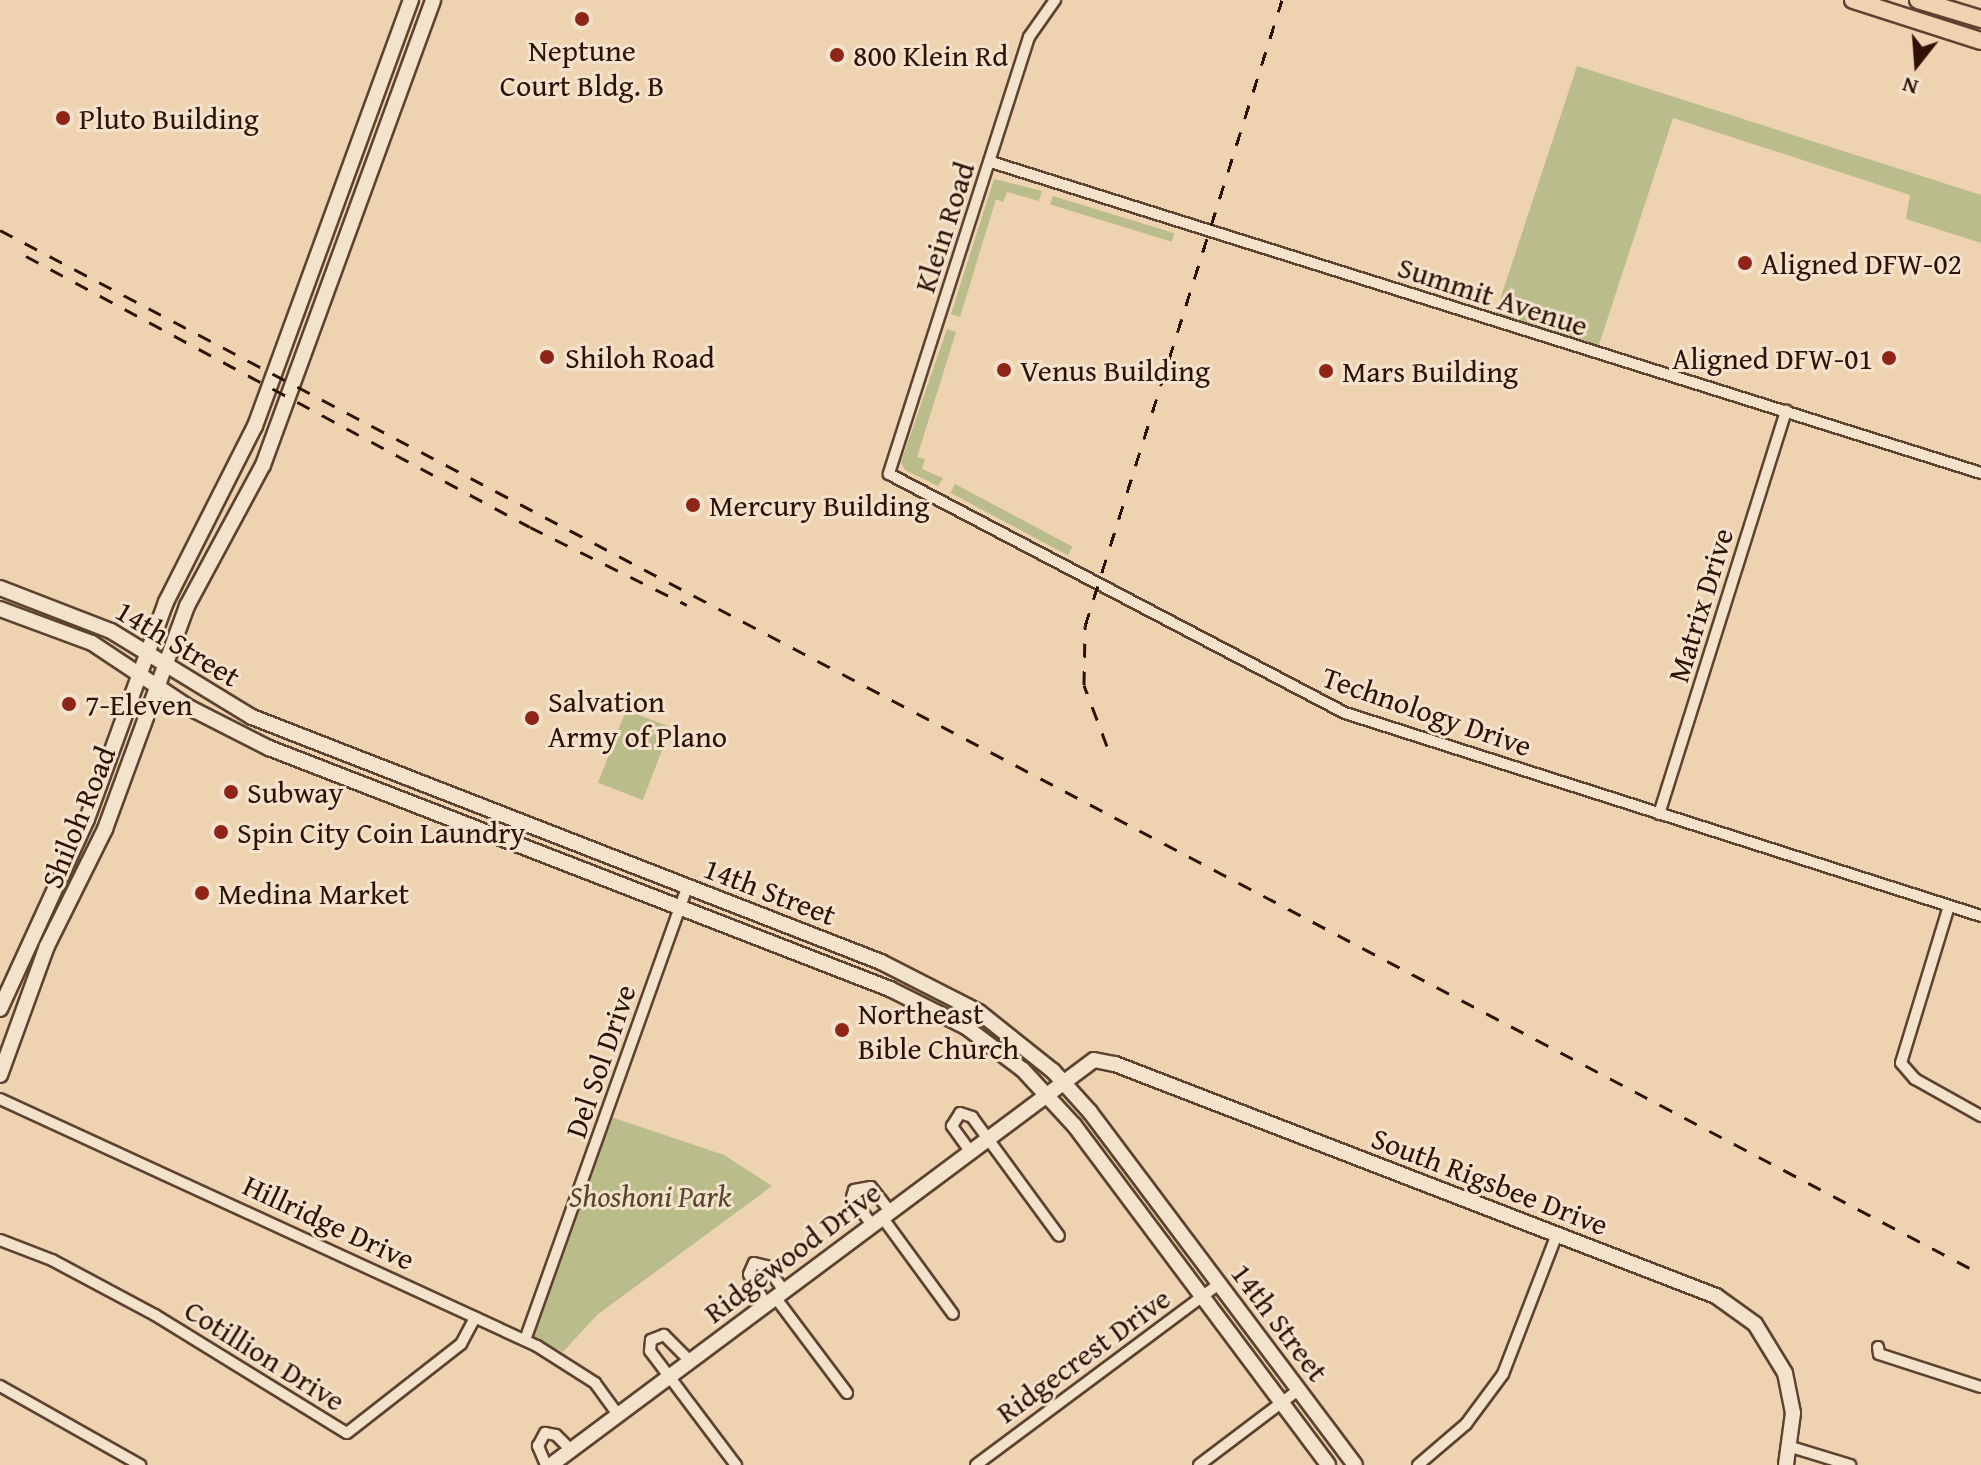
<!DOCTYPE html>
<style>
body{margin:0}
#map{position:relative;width:1981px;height:1465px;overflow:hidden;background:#edd3b0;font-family:"Gentium Book Plus",serif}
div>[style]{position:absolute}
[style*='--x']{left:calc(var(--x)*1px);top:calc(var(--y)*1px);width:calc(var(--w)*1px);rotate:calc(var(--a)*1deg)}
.green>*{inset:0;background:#babc8a;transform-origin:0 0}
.roads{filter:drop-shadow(2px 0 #5d4230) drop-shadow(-2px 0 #5d4230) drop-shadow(0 2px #5d4230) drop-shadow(0 -2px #5d4230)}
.minor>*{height:10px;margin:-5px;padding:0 5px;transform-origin:5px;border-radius:5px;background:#f3e2cc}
.tertiary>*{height:14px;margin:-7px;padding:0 7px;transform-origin:7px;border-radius:7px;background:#f3e2cc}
.secondary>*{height:14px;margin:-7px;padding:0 7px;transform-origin:7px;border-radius:7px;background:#f3e2cc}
.primary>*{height:16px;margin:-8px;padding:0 8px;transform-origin:8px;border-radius:8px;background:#edd3b0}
.rail>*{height:3px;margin-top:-1.5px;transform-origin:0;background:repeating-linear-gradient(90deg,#2d1205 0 14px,transparent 0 28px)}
.dots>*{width:22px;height:22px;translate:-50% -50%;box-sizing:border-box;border:4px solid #f3e2cc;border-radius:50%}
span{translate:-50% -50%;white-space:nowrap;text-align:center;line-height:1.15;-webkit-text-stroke:6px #f3e2cc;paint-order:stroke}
.poi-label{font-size:30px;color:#2d1205}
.left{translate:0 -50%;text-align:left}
.right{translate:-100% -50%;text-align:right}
.street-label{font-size:30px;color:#2d1205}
.park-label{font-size:30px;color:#57452d;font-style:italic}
.north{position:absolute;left:1877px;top:24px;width:80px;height:80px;-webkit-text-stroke:6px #f3e2cc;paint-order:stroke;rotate:197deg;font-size:22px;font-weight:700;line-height:32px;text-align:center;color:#2d1205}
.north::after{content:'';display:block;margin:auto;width:28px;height:36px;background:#2d1205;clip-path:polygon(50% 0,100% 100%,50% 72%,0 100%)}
</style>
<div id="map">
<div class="green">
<i style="clip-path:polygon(1577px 66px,1981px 195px,1981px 243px,1906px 219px,1910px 195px,1673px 118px,1597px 351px,1494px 318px)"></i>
<i style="clip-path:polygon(994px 179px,1042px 191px,1039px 201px,1007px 192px,1003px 202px,996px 199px,960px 317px,951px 314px)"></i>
<i style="left:1053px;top:196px;width:127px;height:9px;rotate:17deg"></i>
<i style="clip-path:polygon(947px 329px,956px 332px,917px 457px,925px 459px,922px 469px,943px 478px,938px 486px,905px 470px,901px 462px)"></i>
<i style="left:955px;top:484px;width:133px;height:10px;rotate:28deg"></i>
<i style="left:626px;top:710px;width:48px;height:78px;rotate:21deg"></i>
<i style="clip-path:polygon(611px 1117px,724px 1155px,772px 1186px,597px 1315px,563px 1352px,535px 1339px,533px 1330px)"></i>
</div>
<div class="roads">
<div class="minor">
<i style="--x:1055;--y:0;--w:45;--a:125.1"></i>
<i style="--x:1029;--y:37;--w:459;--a:107.8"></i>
<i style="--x:889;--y:474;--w:515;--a:27.66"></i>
<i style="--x:1345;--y:713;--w:668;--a:17.7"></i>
<i style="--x:991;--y:162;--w:1038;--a:17.44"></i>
<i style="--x:1659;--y:814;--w:423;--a:-72.5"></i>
<i style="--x:1949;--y:906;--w:164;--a:107"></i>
<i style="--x:1901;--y:1063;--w:21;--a:49"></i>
<i style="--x:1915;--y:1079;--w:76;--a:29.3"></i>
<i style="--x:0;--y:1099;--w:591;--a:24.7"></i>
<i style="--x:537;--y:1346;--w:69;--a:32.5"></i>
<i style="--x:595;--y:1383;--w:39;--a:54"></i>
<i style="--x:970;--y:1151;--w:31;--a:-126"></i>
<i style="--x:952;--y:1126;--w:15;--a:-58"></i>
<i style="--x:960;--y:1113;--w:13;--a:18"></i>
<i style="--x:972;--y:1117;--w:147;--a:53.8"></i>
<i style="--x:882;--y:1217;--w:120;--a:53.8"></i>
<i style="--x:872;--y:1225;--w:34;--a:-126"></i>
<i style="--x:852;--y:1197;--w:7;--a:-74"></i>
<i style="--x:854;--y:1190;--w:17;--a:-10"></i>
<i style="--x:871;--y:1187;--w:31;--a:52"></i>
<i style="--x:0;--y:1240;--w:56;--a:21"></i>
<i style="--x:52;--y:1260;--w:117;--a:28.1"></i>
<i style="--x:155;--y:1315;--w:225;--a:31.6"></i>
<i style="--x:347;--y:1433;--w:145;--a:-38"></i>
<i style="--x:461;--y:1344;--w:30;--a:-62"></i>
<i style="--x:775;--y:1297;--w:120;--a:53.1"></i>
<i style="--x:766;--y:1304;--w:34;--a:-120"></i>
<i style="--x:749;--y:1274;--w:12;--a:-66"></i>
<i style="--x:754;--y:1263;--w:12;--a:14"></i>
<i style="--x:766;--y:1266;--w:31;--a:54"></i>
<i style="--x:525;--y:1340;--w:481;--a:-70.3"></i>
<i style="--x:1878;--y:1347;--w:7;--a:82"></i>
<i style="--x:1879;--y:1354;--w:107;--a:17.9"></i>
<i style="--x:690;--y:1361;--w:37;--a:-135"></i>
<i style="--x:664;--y:1335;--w:14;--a:159"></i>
<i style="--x:651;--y:1340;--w:11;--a:95"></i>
<i style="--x:650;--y:1351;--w:143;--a:53"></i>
<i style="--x:0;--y:1386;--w:161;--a:29.4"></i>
<i style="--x:1791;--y:1447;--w:62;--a:17"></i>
<i style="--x:546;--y:1465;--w:21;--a:-113"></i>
<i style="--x:538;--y:1446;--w:15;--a:-62"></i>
<i style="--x:545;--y:1433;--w:11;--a:10"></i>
<i style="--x:556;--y:1435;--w:21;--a:45"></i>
<i style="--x:976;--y:1465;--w:303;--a:-36.7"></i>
<i style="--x:1199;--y:1465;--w:124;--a:-37.1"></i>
<i style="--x:1418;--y:1465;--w:63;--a:-40.5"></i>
<i style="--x:1466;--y:1424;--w:62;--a:-53.5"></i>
<i style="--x:1503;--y:1374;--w:150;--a:-68.9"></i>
</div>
<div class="tertiary">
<i style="--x:551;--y:1465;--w:677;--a:-36.72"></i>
<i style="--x:1094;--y:1060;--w:21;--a:11"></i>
<i style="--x:1115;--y:1064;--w:644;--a:21.11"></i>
<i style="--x:1716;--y:1296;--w:48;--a:35.7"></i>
<i style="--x:1755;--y:1324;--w:57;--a:58.5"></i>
<i style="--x:1785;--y:1373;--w:41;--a:78.7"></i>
<i style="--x:1793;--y:1413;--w:52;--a:97.7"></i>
</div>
<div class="secondary">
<i style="--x:0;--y:588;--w:119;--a:21.2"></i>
<i style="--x:111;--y:631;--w:165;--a:31.4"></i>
<i style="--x:252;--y:717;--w:675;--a:21.28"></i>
<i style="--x:881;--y:962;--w:110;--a:27"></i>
<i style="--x:979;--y:1012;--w:95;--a:38.6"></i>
<i style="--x:1053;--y:1071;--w:55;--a:47.9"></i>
<i style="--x:1090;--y:1112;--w:441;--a:53.1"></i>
<i style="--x:0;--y:609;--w:98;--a:20.3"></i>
<i style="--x:92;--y:643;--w:118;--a:33.6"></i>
<i style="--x:190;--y:708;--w:89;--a:26.9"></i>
<i style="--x:269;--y:748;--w:666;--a:21.21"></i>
<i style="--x:890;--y:989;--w:85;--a:26.6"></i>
<i style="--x:966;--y:1027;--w:71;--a:37"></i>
<i style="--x:1023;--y:1070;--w:75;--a:47.2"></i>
<i style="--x:1074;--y:1125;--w:424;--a:53.2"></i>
<i style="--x:0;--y:1009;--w:209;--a:-65.4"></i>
<i style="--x:87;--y:819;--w:231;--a:-70"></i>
<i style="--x:166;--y:602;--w:197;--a:-63.2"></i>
<i style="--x:255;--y:426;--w:454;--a:-69.9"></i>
<i style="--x:0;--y:1075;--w:137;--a:-70"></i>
<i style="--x:47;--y:946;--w:131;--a:-63.6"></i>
<i style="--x:105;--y:829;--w:238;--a:-69.8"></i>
<i style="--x:187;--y:606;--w:160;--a:-61.7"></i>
<i style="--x:263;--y:465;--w:495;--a:-69.9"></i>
</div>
<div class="primary">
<i style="--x:1853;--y:0;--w:134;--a:17.8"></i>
<i style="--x:1918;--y:0;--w:66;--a:16.8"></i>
</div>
</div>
<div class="rail">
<i style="--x:0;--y:230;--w:2239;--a:27.79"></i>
<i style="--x:26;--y:256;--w:572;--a:28.27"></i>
<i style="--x:530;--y:527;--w:175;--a:26.4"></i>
<i style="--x:1107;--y:746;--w:65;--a:-110.7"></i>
<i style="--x:1084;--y:685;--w:59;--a:-89"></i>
<i style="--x:1085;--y:626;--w:656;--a:-72.53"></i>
</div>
<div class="dots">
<i style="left:582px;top:19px;background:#8f2418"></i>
<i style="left:837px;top:55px;background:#8f2418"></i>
<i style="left:63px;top:118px;background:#8f2418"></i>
<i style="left:1745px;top:263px;background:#8f2418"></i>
<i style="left:547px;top:357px;background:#8f2418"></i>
<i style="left:1889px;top:358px;background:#8f2418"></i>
<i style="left:1004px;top:370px;background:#8f2418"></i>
<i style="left:1326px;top:371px;background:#8f2418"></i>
<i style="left:693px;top:505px;background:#8f2418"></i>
<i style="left:69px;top:704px;background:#8f2418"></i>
<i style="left:532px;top:718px;background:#8f2418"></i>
<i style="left:231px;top:792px;background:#8f2418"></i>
<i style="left:221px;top:832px;background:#8f2418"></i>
<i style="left:202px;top:893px;background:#8f2418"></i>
<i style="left:842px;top:1030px;background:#8f2418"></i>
</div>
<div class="poi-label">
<span style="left:582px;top:67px">Neptune<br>Court Bldg. B</span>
<span class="left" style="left:853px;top:55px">800 Klein Rd</span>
<span class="left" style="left:79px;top:118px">Pluto Building</span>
<span class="left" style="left:1761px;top:263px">Aligned DFW-02</span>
<span class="left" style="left:565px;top:357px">Shiloh Road</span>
<span class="right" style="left:1873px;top:358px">Aligned DFW-01</span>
<span class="left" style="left:1020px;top:370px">Venus Building</span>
<span class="left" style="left:1342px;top:371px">Mars Building</span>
<span class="left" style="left:709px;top:505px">Mercury Building</span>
<span class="left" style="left:548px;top:718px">Salvation<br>Army of Plano</span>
<span class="left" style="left:85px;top:704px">7-Eleven</span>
<span class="left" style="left:247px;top:792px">Subway</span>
<span class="left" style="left:237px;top:832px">Spin City Coin Laundry</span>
<span class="left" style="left:218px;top:893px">Medina Market</span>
<span class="left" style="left:858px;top:1030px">Northeast<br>Bible Church</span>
</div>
<div class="street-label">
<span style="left:944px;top:227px;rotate:-72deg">Klein Road</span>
<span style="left:1493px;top:296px;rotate:18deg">Summit Avenue</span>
<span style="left:1700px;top:605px;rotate:-73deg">Matrix Drive</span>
<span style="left:178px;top:643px;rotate:31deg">14th Street</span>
<span style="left:1427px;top:711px;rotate:19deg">Technology Drive</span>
<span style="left:78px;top:817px;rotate:-68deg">Shiloh Road</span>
<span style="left:770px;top:891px;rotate:21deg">14th Street</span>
<span style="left:600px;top:1061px;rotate:-71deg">Del Sol Drive</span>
<span style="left:1490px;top:1181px;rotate:21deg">South Rigsbee Drive</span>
<span style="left:329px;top:1222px;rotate:25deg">Hillridge Drive</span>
<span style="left:792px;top:1252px;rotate:-37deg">Ridgewood Drive</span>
<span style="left:1280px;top:1322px;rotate:53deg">14th Street</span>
<span style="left:265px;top:1355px;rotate:32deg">Cotillion Drive</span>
<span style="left:1083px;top:1355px;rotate:-36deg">Ridgecrest Drive</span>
</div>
<div class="park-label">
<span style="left:650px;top:1196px">Shoshoni Park</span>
</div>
<div class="north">N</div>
</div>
